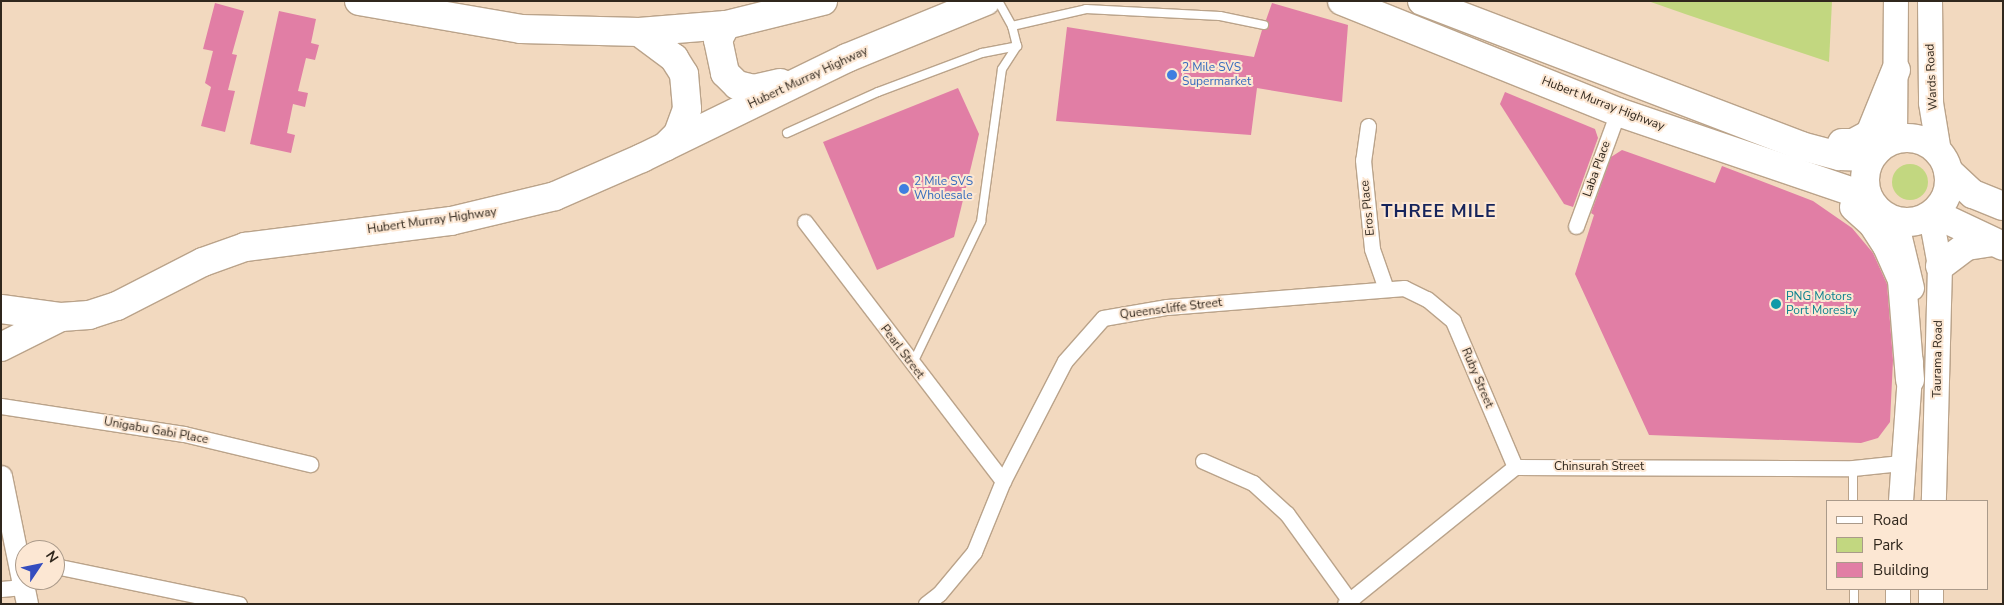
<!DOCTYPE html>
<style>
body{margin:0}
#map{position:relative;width:2004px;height:605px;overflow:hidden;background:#f2d9bf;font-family:"Nunito Sans",sans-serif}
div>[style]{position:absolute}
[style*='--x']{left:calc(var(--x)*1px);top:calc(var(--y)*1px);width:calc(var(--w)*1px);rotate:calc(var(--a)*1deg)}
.green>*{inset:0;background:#c2d780}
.round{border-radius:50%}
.building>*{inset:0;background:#e17ea5}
.roads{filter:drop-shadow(1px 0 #baa38a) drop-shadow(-1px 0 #baa38a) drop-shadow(0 1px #baa38a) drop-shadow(0 -1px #baa38a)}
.lane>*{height:8px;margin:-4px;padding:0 4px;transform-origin:4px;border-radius:4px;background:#fff}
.street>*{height:15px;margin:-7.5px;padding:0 7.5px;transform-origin:7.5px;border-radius:7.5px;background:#fff}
.secondary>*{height:21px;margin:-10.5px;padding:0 10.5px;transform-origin:10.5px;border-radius:10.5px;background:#fff}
.primary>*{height:24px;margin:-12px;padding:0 12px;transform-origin:12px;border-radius:12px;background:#fff}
.highway>*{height:28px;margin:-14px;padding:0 14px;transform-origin:14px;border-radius:14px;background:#fff}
.highway>.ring{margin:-14px;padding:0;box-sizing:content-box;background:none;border:28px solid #fff;border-radius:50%}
.dots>*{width:14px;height:14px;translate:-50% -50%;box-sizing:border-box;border:2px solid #fce7d3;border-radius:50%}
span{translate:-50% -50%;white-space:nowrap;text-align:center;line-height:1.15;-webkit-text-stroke:4px #fce7d3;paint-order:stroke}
.shop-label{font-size:12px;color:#366cbe}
.left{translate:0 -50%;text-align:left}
.street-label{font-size:12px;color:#30271d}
.culture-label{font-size:12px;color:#0d838f}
.district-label{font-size:18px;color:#16245b;font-weight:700;letter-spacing:1px}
.frame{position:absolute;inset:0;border:2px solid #30271d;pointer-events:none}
.legend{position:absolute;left:1826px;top:500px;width:162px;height:90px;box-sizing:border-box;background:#fce7d3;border:1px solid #aa9a8a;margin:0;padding:6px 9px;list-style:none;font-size:15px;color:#30271d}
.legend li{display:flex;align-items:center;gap:10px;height:25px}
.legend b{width:25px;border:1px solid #aa9a8a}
.north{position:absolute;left:15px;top:540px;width:50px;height:50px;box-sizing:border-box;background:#fce7d3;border:1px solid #aa9a8a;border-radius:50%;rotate:56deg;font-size:14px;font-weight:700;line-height:20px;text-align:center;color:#30271d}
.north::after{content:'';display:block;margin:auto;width:18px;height:22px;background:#344dbf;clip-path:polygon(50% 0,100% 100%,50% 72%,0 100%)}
</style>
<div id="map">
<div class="green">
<i style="clip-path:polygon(1648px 1px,1832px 1px,1829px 62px,1688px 15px)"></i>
<i class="round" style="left:1892px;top:164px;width:36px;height:36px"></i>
</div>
<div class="building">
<i style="clip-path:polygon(215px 3px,244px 11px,232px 54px,237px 55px,228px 90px,235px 91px,225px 132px,201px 126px,211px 87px,205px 83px,213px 51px,203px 49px)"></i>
<i style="clip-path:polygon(1272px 3px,1348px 25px,1342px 102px,1257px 88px,1251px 135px,1056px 121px,1067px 27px,1254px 57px,1262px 30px,1269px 27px,1266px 20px)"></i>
<i style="clip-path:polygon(279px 11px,316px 19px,311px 43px,319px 45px,315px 60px,306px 58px,298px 91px,308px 93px,305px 107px,293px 104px,287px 133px,295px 135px,291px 153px,250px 144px)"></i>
<i style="clip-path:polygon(958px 88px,979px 134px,954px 237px,877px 270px,823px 142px)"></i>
<i style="clip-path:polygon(1505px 92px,1595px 129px,1598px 138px,1573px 207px,1564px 204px,1500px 104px)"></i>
<i style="clip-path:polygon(1622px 150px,1715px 183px,1722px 166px,1813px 201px,1852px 228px,1873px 253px,1887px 284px,1893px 360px,1890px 422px,1878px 438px,1861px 443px,1649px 435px,1575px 274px,1594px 215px,1591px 213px,1611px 157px)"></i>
</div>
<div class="roads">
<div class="lane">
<i style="--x:1012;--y:26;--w:76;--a:-12.9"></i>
<i style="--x:1086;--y:9;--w:134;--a:3"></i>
<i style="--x:1220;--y:16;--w:45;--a:11.6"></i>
<i style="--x:787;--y:133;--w:100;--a:-24.3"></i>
<i style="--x:878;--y:92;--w:111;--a:-20.6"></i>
<i style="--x:982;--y:53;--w:36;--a:-11"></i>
<i style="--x:913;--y:363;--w:157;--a:-64.3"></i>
<i style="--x:981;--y:222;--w:154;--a:-82.2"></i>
<i style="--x:1002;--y:69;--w:27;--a:-57"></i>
<i style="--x:1017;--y:46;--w:21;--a:-104"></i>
<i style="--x:1012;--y:26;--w:29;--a:-119"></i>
<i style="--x:1853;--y:501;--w:33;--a:-90"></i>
<i style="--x:1854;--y:604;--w:15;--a:-90"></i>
</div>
<div class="street">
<i style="--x:1368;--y:126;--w:34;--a:98"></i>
<i style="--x:1363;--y:160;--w:89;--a:84.2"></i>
<i style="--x:1372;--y:249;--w:42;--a:70.7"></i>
<i style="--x:805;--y:222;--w:326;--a:52.6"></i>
<i style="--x:1576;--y:226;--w:121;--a:-69.8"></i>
<i style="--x:1;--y:406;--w:185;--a:8.7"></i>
<i style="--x:184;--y:434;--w:130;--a:13.4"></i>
<i style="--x:1203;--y:461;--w:55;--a:23.7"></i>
<i style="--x:1253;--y:483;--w:46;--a:42.4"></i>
<i style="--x:1287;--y:514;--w:111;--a:54.2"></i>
<i style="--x:55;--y:566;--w:188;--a:11.7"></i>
<i style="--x:1;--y:589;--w:22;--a:-5"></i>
<i style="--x:926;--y:604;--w:16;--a:-38"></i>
<i style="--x:939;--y:594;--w:55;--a:-50.2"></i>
<i style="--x:974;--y:552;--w:77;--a:-67.8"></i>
<i style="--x:1003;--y:481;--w:135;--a:-62.7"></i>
<i style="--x:1065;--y:361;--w:57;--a:-48.5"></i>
<i style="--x:1103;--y:318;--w:65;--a:-9.8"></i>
<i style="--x:1167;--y:307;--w:238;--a:-4.6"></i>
<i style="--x:1404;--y:288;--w:25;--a:26"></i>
<i style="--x:1427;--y:299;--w:34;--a:40"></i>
<i style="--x:1453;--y:321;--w:159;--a:67"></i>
<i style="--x:1345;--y:604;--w:218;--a:-38.9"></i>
<i style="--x:1515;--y:467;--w:338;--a:0.2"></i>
<i style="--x:1853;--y:468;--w:48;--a:-5.9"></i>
</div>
<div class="secondary">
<i style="--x:1;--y:476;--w:131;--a:78.5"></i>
</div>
<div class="primary">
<i style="--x:1930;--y:1;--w:102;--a:89.4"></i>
<i style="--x:1931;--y:103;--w:50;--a:80.7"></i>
<i style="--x:1895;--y:139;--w:138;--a:-89.6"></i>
<i style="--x:1931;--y:217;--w:50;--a:79.6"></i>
<i style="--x:1940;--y:266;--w:235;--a:91.5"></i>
<i style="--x:1896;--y:221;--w:69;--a:76.6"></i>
<i style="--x:1901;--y:501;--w:140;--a:-85.9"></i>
<i style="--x:1898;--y:604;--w:15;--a:-90"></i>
<i style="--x:1931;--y:604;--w:15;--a:-90"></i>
</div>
<div class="highway">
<i style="--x:359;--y:1;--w:164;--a:9.8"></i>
<i style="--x:521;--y:29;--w:118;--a:1.5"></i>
<i style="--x:639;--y:32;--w:87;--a:-4.6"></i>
<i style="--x:726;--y:25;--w:100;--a:-13.9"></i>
<i style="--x:1342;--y:1;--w:297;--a:21.9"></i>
<i style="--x:1618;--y:112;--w:264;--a:18.8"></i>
<i style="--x:1422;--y:1;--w:406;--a:20.9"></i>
<i style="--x:1801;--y:146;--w:39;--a:15"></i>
<i style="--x:1839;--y:156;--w:32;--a:2"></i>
<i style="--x:726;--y:25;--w:17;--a:118"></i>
<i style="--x:718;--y:40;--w:34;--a:78"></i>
<i style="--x:725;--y:73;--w:17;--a:45"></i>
<i style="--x:737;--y:85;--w:17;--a:13"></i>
<i style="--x:754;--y:89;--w:27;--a:-13"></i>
<i style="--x:639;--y:32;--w:44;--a:36.6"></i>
<i style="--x:674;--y:58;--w:19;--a:58"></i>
<i style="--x:684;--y:74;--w:35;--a:85"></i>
<i style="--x:687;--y:109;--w:27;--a:110"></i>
<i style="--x:678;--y:134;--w:18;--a:135"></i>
<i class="ring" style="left:1865px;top:138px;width:56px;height:56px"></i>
<i style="--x:1842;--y:143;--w:11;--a:0"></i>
<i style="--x:1853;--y:143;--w:19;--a:-28"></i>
<i style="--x:1870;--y:134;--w:69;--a:-67.9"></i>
<i style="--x:1948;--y:171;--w:34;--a:43"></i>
<i style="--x:1973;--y:194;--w:32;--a:22"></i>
<i style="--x:1854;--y:207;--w:24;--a:42"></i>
<i style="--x:1872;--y:223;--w:27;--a:57"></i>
<i style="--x:1887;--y:246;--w:37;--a:66"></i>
<i style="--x:1902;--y:280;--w:100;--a:85.4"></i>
<i style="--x:1935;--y:214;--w:75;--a:25.2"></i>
<i style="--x:1940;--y:266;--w:34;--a:-37"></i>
<i style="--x:1967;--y:246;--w:26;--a:-9"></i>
<i style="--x:1;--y:309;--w:61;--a:7.6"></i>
<i style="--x:61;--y:317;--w:28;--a:-4"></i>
<i style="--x:89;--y:315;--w:29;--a:-18"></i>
<i style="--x:117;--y:306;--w:97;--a:-27.1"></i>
<i style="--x:203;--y:262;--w:45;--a:-19.7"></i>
<i style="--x:245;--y:247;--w:208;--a:-7.2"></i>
<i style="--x:451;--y:221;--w:107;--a:-13.5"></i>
<i style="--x:555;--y:196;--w:95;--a:-23.6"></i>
<i style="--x:642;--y:158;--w:228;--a:-26"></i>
<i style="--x:847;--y:58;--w:150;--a:-22.3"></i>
<i style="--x:1;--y:347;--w:67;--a:-26.6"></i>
</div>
</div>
<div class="dots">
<i style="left:1172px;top:75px;background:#3f7fe0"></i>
<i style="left:904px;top:189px;background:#3f7fe0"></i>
<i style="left:1776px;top:304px;background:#0f9aa8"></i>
</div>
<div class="shop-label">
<span class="left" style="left:1182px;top:75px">2 Mile SVS<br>Supermarket</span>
<span class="left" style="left:914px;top:189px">2 Mile SVS<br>Wholesale</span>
</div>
<div class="street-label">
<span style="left:1932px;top:77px;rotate:-93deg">Wards Road</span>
<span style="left:808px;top:78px;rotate:-25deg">Hubert Murray Highway</span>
<span style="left:1603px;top:104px;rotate:21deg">Hubert Murray Highway</span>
<span style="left:1597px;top:169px;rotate:-70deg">Laba Place</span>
<span style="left:1368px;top:208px;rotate:-96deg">Eros Place</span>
<span style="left:432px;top:221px;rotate:-8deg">Hubert Murray Highway</span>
<span style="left:1171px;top:309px;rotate:-7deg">Queenscliffe Street</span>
<span style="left:902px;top:352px;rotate:53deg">Pearl Street</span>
<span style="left:1938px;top:359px;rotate:-89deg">Taurama Road</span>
<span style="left:1477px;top:378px;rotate:67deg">Ruby Street</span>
<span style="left:156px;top:431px;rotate:10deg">Unigabu Gabi Place</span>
<span style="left:1599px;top:467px">Chinsurah Street</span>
</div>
<div class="culture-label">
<span class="left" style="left:1786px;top:304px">PNG Motors<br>Port Moresby</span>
</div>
<div class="district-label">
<span style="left:1439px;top:211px">THREE MILE</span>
</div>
<div class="frame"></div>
<ul class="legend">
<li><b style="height:6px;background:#fff"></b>Road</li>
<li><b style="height:14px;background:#c2d780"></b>Park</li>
<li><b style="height:14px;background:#e17ea5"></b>Building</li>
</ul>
<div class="north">N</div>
</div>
